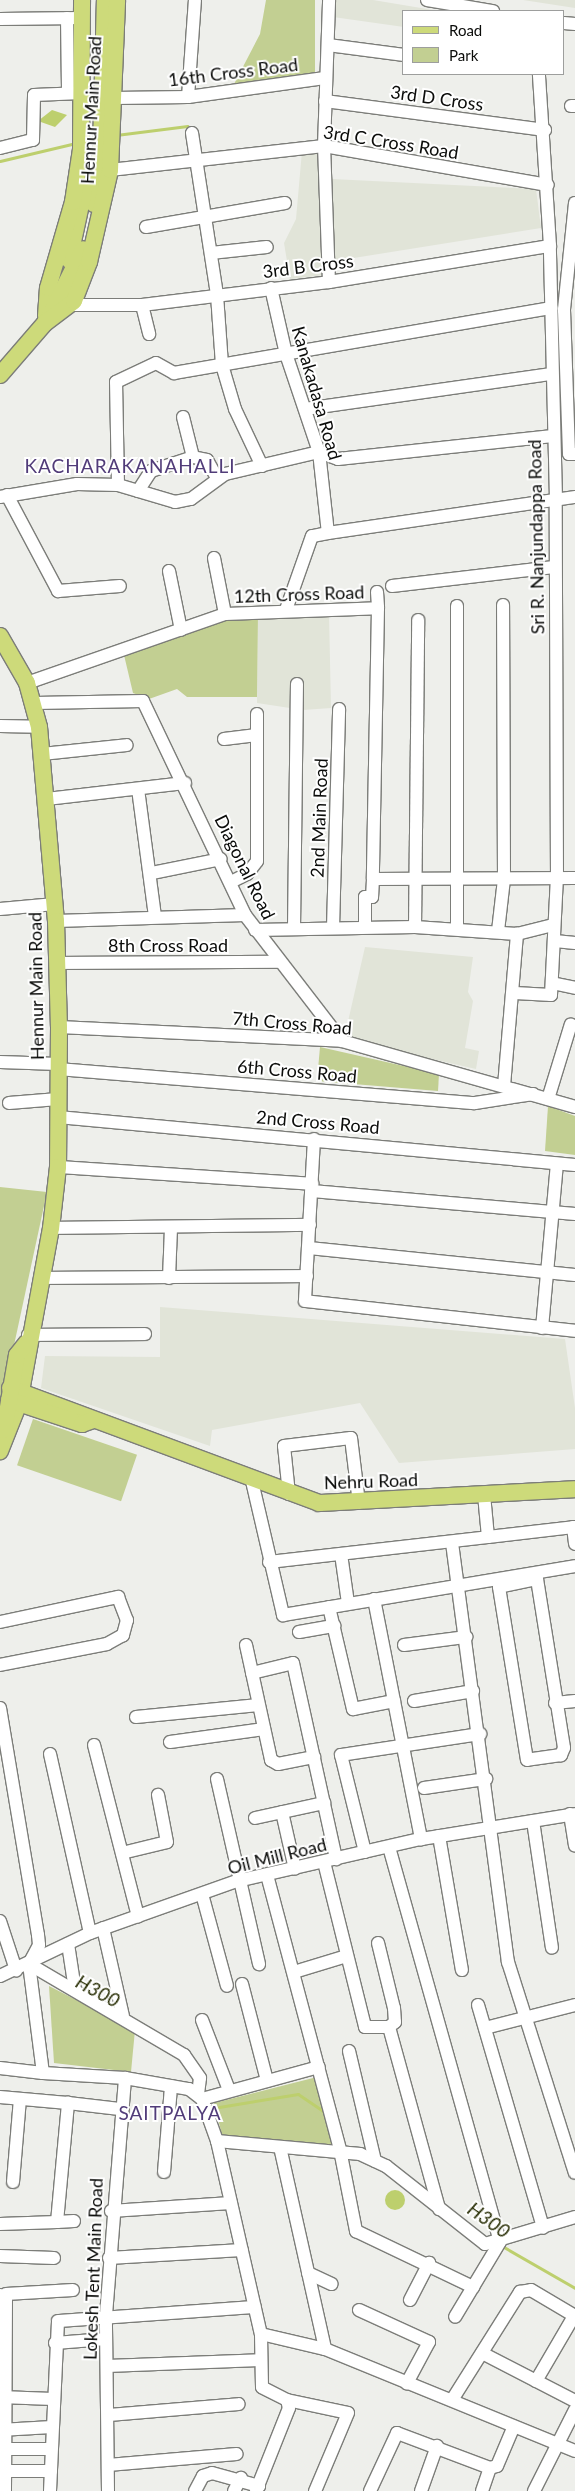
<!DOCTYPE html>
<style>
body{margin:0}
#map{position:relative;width:575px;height:2491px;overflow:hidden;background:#eeefeb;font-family:Lato,sans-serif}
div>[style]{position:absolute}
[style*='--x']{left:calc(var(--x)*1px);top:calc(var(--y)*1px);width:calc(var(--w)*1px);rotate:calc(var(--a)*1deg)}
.built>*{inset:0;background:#e1e4d8}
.green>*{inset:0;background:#c2cf92;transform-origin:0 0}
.water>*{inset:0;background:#bdcf6d}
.round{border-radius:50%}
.stream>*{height:3px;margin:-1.5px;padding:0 1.5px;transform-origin:1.5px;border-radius:1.5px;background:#bdcf6d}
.roads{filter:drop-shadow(1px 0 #7c7d79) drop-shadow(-1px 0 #7c7d79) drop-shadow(0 1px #7c7d79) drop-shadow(0 -1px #7c7d79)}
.minor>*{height:12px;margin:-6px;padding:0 6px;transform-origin:6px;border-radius:6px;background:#fff}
.major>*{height:16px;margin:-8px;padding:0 8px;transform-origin:8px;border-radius:8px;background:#cdda7a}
span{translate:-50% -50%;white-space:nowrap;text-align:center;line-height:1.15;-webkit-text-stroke:4px #fff;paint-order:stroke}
.street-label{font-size:18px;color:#0b0c0a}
.neighbourhood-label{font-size:19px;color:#513c79;letter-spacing:1px}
.water-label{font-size:19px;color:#272d03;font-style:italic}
.legend{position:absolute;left:402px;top:10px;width:162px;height:65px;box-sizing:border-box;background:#fff;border:1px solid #9d9e9d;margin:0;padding:6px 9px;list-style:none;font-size:15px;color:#0b0c0a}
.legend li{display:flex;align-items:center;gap:10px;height:25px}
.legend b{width:25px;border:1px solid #9d9e9d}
</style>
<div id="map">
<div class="built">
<i style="clip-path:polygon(333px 0,373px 0,439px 11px,404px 11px,404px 27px,333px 17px)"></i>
<i style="clip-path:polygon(523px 0,575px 0,575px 8px)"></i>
<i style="clip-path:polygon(320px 148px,325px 275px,290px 279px,284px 243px,296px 219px,302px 151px)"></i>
<i style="clip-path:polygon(332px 179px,536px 189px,541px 228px,335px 261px)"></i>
<i style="clip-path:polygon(329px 614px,331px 708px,303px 710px,257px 703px,258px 615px)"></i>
<i style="clip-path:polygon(365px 947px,473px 957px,468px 992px,473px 1001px,465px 1048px,479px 1051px,476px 1069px,344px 1039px)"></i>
<i style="clip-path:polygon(160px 1307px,565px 1339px,575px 1408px,575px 1449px,399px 1463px,360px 1403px,212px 1430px,210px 1446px,41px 1388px,45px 1356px,160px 1357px)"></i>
</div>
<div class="green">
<i style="clip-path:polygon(266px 0,315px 0,315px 75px,233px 86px,260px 34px)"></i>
<i style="clip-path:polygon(258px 615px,257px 697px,187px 697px,177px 689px,149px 699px,133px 693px,124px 655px,220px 622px)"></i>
<i style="clip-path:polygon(320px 1047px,439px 1074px,438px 1091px,317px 1081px)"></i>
<i style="clip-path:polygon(548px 1106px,575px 1116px,575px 1155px,545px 1151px)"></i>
<i style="clip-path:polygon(0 1187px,47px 1192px,2px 1401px,0 1401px)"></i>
<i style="left:33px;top:1419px;width:110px;height:49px;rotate:19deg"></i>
<i style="clip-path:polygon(49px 1986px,135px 2030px,131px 2072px,54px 2063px)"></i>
<i style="clip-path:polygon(317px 2077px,333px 2145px,222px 2135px,214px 2103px)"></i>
</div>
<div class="water">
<i style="clip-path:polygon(52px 110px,67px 115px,55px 127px,38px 121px)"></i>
<i class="round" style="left:385px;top:2190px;width:20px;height:20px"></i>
</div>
<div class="stream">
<i style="--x:116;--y:135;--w:72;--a:-7.2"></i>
<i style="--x:0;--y:161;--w:78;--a:-13.3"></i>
<i style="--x:219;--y:2107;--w:80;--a:-9.3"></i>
<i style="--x:298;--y:2094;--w:32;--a:34"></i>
<i style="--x:502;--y:2246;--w:84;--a:29.9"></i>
</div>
<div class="roads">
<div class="minor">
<i style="--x:427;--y:0;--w:67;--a:9.5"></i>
<i style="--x:67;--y:18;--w:75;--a:89.2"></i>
<i style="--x:0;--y:19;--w:81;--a:-0.7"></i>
<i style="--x:564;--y:23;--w:11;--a:5"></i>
<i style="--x:328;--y:45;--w:77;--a:7.5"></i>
<i style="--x:188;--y:97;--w:97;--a:-85.9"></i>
<i style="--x:114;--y:98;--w:74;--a:-0.8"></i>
<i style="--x:188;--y:97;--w:138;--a:-7.9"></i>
<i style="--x:325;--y:101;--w:222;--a:7.5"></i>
<i style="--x:571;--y:106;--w:4;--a:0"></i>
<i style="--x:192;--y:133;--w:164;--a:81.2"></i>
<i style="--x:217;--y:295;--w:70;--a:85.9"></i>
<i style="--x:222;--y:365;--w:46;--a:73.5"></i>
<i style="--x:235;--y:409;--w:63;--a:64.7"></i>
<i style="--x:0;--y:148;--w:34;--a:-14"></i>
<i style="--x:33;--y:140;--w:45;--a:-88.7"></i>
<i style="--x:34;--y:95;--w:48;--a:-2.4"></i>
<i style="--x:110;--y:170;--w:215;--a:-6.4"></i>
<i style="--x:324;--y:146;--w:227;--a:9.9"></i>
<i style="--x:575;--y:203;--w:108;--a:95.9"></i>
<i style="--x:564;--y:310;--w:144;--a:88"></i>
<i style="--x:569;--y:454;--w:6;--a:0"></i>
<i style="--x:146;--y:227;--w:141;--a:-9.8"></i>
<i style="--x:211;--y:253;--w:56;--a:-6.1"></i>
<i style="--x:329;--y:282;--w:136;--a:-92.1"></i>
<i style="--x:324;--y:146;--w:146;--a:-88"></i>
<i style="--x:271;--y:288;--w:68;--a:77.2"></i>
<i style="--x:286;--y:354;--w:103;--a:71.4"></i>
<i style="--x:319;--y:452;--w:81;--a:83.7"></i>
<i style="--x:328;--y:533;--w:16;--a:169"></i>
<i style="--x:312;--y:536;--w:78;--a:109.4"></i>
<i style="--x:69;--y:305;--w:73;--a:0"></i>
<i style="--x:142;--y:305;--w:188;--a:-7"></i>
<i style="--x:329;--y:282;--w:224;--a:-9.3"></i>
<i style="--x:142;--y:305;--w:30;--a:76"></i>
<i style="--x:305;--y:409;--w:249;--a:-8.1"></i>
<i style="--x:183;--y:417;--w:41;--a:76"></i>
<i style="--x:319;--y:452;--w:20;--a:20"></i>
<i style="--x:338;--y:459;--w:216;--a:-6.1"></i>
<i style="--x:118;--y:485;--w:103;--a:-91.1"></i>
<i style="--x:116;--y:382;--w:44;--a:-25.4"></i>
<i style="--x:156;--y:363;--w:21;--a:29"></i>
<i style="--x:174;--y:373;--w:383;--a:-9.8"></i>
<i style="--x:138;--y:491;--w:24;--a:-57"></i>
<i style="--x:151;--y:471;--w:44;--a:-18.4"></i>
<i style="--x:193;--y:457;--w:14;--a:12"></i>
<i style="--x:207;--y:460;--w:21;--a:61"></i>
<i style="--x:7;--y:495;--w:109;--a:62"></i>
<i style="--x:58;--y:591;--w:62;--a:-4.6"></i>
<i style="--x:0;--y:497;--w:78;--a:-9.6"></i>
<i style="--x:77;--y:484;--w:41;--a:1.4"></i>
<i style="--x:118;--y:485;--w:59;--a:16.6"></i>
<i style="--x:175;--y:502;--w:16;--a:-11"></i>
<i style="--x:191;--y:499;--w:42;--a:-36.3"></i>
<i style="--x:225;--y:474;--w:97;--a:-13.2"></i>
<i style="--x:328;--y:533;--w:250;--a:-8.3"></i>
<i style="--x:214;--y:558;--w:57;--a:78.9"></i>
<i style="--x:169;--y:571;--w:60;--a:78.5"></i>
<i style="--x:392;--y:586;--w:163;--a:-6.7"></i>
<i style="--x:377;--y:592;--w:16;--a:86"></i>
<i style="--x:457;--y:606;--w:322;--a:90"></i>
<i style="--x:27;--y:683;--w:210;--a:-19.2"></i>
<i style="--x:225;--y:614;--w:153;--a:-2.2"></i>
<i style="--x:378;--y:608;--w:271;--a:91.1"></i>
<i style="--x:373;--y:879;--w:18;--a:93"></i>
<i style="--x:372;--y:897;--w:7;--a:180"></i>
<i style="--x:365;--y:897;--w:30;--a:90"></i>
<i style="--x:35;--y:703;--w:108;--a:-1.1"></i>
<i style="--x:143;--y:701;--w:237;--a:64.5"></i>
<i style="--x:245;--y:915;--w:159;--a:52.4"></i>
<i style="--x:0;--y:726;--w:39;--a:1"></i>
<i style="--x:224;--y:739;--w:33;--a:-7"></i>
<i style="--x:42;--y:754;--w:85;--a:-6"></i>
<i style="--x:138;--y:789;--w:128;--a:82.4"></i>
<i style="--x:46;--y:799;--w:140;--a:-6.6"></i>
<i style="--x:152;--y:873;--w:70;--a:-11.5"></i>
<i style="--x:373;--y:879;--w:202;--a:-0.3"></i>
<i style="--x:231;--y:882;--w:18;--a:-27"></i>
<i style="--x:247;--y:874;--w:16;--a:-52"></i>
<i style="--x:257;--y:861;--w:147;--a:-90"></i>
<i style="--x:0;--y:909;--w:55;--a:-5.2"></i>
<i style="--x:56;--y:921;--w:189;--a:-1.8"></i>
<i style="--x:415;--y:927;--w:307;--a:-89.4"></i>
<i style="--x:294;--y:928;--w:244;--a:-89.3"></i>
<i style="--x:333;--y:928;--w:219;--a:-88.4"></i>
<i style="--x:255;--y:930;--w:160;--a:-1.1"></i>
<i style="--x:415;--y:927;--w:102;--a:3.9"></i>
<i style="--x:498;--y:931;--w:52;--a:-83.4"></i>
<i style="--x:504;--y:879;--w:274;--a:-90.2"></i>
<i style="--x:555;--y:941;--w:20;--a:6"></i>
<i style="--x:58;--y:963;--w:220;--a:-0.3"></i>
<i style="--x:552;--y:983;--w:24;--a:12"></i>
<i style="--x:515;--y:993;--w:36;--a:3"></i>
<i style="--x:551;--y:995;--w:117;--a:-87.1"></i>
<i style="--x:557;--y:878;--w:379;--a:-90.2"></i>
<i style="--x:556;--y:499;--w:253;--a:-91.4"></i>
<i style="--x:550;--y:246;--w:172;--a:-93.7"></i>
<i style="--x:59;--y:1027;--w:283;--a:2.8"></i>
<i style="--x:342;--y:1041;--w:242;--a:15.8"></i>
<i style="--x:0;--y:1062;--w:58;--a:2"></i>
<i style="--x:58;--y:1069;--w:418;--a:4.7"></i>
<i style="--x:475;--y:1103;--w:59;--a:-8.8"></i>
<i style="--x:504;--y:1086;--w:153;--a:-85.1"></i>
<i style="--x:517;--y:934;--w:36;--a:-14"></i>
<i style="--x:548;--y:1099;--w:78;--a:-73"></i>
<i style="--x:9;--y:1103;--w:49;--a:-4.7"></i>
<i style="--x:58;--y:1117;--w:519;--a:5.3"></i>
<i style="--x:314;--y:1139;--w:162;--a:93.2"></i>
<i style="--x:305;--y:1301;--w:272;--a:6.3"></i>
<i style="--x:58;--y:1167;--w:255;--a:3.8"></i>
<i style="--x:312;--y:1191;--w:264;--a:5"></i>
<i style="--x:51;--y:1228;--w:259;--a:-0.7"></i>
<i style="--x:309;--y:1248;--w:267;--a:5.8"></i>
<i style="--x:41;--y:1278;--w:266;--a:-0.4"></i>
<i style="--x:169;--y:1278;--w:50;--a:-87.7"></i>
<i style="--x:542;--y:1328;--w:165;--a:-84.8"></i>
<i style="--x:28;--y:1335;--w:117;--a:-0.5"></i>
<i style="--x:251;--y:1477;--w:142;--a:76.9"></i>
<i style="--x:283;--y:1615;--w:296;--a:-9.5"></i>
<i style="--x:289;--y:1494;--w:48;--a:-95.9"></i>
<i style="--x:284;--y:1446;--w:67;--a:-6.8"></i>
<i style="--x:351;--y:1438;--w:65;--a:83"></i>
<i style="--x:573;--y:1527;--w:17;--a:83"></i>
<i style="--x:488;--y:1537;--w:88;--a:-6.6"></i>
<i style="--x:452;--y:1543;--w:423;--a:82.4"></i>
<i style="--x:508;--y:1962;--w:221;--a:72.4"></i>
<i style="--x:341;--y:1554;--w:49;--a:81.9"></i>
<i style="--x:269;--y:1562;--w:220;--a:-6.5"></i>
<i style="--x:488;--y:1537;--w:42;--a:-95.4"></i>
<i style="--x:537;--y:1579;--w:171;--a:80.9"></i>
<i style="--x:564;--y:1748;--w:8;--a:113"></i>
<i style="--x:561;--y:1755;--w:34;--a:172"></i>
<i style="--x:527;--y:1760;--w:175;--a:-99.2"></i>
<i style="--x:499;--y:1587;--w:39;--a:-12"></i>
<i style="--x:374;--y:1599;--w:245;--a:78.9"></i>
<i style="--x:329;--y:1607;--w:105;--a:76.8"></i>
<i style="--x:353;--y:1709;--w:42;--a:-11"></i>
<i style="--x:0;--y:1622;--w:121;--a:-12"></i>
<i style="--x:118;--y:1597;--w:25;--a:69"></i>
<i style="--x:127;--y:1620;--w:16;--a:105"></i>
<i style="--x:123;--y:1635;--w:18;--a:151"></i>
<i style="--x:107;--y:1644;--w:109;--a:168.9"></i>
<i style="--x:299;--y:1632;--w:36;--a:-10"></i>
<i style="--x:246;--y:1645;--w:118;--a:77.7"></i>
<i style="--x:271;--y:1760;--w:8;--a:30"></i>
<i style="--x:278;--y:1764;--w:37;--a:-11"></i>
<i style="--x:404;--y:1645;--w:63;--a:-7.4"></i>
<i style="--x:252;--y:1673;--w:42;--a:-13.7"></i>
<i style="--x:293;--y:1663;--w:201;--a:77.6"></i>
<i style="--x:414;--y:1701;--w:60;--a:-9.6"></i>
<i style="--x:555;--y:1703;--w:20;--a:-6"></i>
<i style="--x:0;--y:1708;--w:230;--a:80.5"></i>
<i style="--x:38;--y:1935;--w:10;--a:84"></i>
<i style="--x:39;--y:1945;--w:21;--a:118"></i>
<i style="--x:29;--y:1964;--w:110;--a:82.7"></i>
<i style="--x:43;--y:2073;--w:82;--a:3.5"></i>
<i style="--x:125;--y:2078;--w:65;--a:9.8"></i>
<i style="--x:189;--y:2089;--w:16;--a:38"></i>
<i style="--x:202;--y:2099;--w:45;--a:70.3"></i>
<i style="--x:217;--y:2141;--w:198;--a:77.2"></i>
<i style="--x:261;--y:2334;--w:66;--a:13.2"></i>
<i style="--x:325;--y:2349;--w:270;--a:22.2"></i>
<i style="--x:136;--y:1717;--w:123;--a:-5.6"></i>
<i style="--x:170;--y:1742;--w:95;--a:-7.9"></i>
<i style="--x:94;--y:1745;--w:177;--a:75.6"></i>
<i style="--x:50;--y:1754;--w:183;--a:77.4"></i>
<i style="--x:217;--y:1779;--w:190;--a:77.2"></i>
<i style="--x:424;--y:1788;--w:63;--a:-8.3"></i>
<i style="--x:282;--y:1812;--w:58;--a:77.2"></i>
<i style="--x:570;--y:1814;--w:32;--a:81"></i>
<i style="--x:255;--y:1818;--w:71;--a:-12.3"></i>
<i style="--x:533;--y:1821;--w:128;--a:81.5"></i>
<i style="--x:439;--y:1836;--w:136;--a:80.3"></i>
<i style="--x:389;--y:1847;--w:410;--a:74.3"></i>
<i style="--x:500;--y:2242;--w:87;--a:121"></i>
<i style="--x:365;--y:1852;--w:100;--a:-103.9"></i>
<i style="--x:341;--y:1755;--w:141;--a:-8.6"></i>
<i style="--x:122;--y:1853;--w:46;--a:-13.7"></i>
<i style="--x:167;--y:1842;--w:48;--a:-100.8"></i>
<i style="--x:324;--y:1862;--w:170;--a:76"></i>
<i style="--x:365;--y:2027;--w:24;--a:0"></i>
<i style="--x:389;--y:2027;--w:189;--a:74.6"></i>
<i style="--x:267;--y:1875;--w:285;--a:75.1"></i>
<i style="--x:340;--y:2150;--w:83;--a:78.8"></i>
<i style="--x:356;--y:2231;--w:130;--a:25.6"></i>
<i style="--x:202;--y:1894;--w:95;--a:74.8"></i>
<i style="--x:0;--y:1921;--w:52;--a:71.9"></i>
<i style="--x:103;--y:1928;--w:90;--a:77.2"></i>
<i style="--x:378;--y:1943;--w:67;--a:76.2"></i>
<i style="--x:394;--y:2008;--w:14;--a:86"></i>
<i style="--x:395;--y:2022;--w:8;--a:140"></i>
<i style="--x:68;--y:1944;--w:47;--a:81.3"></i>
<i style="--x:29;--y:1964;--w:180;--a:30.4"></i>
<i style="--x:184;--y:2055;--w:28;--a:55"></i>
<i style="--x:200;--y:2078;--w:16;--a:97"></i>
<i style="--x:294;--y:1972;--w:55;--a:-16.8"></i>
<i style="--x:0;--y:1976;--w:100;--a:-25.5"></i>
<i style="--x:90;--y:1933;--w:156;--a:-19.5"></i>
<i style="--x:237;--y:1881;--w:189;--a:-12.9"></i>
<i style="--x:421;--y:1839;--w:156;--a:-9.2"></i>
<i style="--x:242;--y:1984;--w:100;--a:75.5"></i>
<i style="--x:478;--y:2005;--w:232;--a:73.7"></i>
<i style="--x:202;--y:2020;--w:75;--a:68.9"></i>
<i style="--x:485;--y:2028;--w:93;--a:-14.3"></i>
<i style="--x:349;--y:2051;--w:113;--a:76.7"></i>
<i style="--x:0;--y:2068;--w:43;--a:6.6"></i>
<i style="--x:0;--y:2097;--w:68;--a:5"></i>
<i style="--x:202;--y:2099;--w:121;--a:-15.3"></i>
<i style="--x:217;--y:2141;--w:144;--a:5.2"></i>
<i style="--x:360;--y:2154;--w:29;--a:25"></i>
<i style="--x:386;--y:2166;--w:126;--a:38.2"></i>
<i style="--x:485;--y:2244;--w:94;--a:-16.7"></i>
<i style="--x:280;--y:2147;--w:207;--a:77.4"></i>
<i style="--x:164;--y:2172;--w:86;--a:-85.3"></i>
<i style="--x:13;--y:2182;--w:83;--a:-85.2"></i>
<i style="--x:111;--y:2211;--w:120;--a:-3.8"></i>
<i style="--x:57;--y:2222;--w:17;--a:-3"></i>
<i style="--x:0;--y:2224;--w:57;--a:-2"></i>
<i style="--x:57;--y:2222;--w:120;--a:-84.7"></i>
<i style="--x:68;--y:2103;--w:52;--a:6.6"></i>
<i style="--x:0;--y:2256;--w:54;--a:2.1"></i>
<i style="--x:109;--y:2258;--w:133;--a:-3.4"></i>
<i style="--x:308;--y:2273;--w:26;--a:25"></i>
<i style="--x:6;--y:2294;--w:67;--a:-3.4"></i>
<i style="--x:0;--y:2295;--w:7;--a:34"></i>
<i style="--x:6;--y:2299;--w:192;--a:90.3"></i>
<i style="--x:410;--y:2300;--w:42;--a:-62.8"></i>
<i style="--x:359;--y:2310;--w:77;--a:24.6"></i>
<i style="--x:429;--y:2342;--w:47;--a:118.2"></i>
<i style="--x:55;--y:2343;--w:51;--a:-4.5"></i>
<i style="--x:482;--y:2353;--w:105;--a:27.3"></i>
<i style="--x:107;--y:2366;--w:153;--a:-2.2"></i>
<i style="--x:536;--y:2381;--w:75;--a:-59.7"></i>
<i style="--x:0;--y:2397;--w:53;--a:2.2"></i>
<i style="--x:287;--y:2400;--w:62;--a:12"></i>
<i style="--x:348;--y:2413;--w:85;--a:112.9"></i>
<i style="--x:452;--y:2400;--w:128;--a:-57.8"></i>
<i style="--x:520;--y:2292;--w:11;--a:-10"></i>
<i style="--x:531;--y:2290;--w:51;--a:30.6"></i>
<i style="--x:109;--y:2415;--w:130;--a:-4.8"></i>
<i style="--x:0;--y:2430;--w:52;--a:-3.3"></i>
<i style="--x:0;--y:2449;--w:51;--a:0"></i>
<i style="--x:108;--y:2465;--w:129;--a:-4.9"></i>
<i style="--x:5;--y:2471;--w:46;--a:0"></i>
<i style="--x:50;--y:2491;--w:170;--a:-87.3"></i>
<i style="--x:58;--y:2321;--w:197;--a:-4.1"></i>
<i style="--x:108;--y:2491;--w:176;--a:-90.7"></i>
<i style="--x:106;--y:2315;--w:238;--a:-85.4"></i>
<i style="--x:195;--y:2491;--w:17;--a:-62"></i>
<i style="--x:203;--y:2476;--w:9;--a:-18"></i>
<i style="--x:212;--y:2473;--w:49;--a:15.5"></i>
<i style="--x:234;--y:2491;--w:15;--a:-62"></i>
<i style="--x:256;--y:2491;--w:89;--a:-68.3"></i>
<i style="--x:289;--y:2408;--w:8;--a:-104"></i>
<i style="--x:287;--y:2400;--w:28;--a:-153"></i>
<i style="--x:262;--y:2387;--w:53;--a:-91.1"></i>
<i style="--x:370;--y:2491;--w:64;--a:-65"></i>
<i style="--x:397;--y:2433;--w:99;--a:20.6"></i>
<i style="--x:490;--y:2468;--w:7;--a:-16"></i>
<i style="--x:497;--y:2466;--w:43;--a:-67"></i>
<i style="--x:421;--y:2491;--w:48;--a:-70.4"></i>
<i style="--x:482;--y:2491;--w:24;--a:-71"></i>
<i style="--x:534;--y:2491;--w:91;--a:-63.2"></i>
</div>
<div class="major">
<i style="--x:94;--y:204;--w:54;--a:-82.6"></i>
<i style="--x:101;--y:150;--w:150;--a:-88.5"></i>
<i style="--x:69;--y:260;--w:76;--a:-77.8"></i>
<i style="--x:46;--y:316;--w:28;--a:-86"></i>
<i style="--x:48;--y:288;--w:90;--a:-73.8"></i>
<i style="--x:73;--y:202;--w:54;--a:-81.4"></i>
<i style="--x:81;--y:149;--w:149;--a:-89.6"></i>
<i style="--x:48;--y:319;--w:78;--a:-63.4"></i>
<i style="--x:0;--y:375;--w:69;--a:-49.1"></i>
<i style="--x:45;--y:323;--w:36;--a:-37"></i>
<i style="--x:74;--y:301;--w:42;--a:-69"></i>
<i style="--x:89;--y:262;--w:94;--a:-77.1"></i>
<i style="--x:110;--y:170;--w:170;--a:-87.6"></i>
<i style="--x:0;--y:636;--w:54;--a:60.1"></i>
<i style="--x:27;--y:683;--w:46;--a:74.7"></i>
<i style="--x:39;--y:727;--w:195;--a:85"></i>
<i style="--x:56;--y:921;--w:106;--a:88.4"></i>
<i style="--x:59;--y:1027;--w:140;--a:90.4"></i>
<i style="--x:58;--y:1167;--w:61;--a:96.5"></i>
<i style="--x:51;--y:1228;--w:178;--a:100.4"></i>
<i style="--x:19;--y:1403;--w:52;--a:111.6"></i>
<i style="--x:10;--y:1388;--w:330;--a:20.4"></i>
<i style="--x:319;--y:1503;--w:256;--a:-3.1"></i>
<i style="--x:9;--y:1400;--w:77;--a:18.2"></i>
<i style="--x:82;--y:1424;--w:12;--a:-20"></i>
<i style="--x:4;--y:1430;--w:76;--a:-80.2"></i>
<i style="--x:17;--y:1355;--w:16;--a:-52"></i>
</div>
</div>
<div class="street-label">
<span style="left:233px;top:72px;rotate:-7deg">16th Cross Road</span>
<span style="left:437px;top:98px;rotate:8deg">3rd D Cross</span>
<span style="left:91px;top:110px;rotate:-87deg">Hennur Main Road</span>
<span style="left:391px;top:142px;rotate:9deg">3rd C Cross Road</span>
<span style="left:308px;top:266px;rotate:-7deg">3rd B Cross</span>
<span style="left:317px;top:393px;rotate:74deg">Kanakadasa Road</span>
<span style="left:536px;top:537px;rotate:-91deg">Sri R. Nanjundappa Road</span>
<span style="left:299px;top:594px;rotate:-2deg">12th Cross Road</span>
<span style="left:319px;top:818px;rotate:-88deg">2nd Main Road</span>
<span style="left:245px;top:867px;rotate:64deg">Diagonal Road</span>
<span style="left:168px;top:945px">8th Cross Road</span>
<span style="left:36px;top:986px;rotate:-91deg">Hennur Main Road</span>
<span style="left:292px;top:1023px;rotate:5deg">7th Cross Road</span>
<span style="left:297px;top:1071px;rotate:5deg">6th Cross Road</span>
<span style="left:318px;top:1122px;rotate:5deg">2nd Cross Road</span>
<span style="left:371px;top:1481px;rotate:-2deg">Nehru Road</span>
<span style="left:277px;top:1856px;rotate:-14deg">Oil Mill Road</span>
<span style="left:93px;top:2269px;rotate:-88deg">Lokesh Tent Main Road</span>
</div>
<div class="neighbourhood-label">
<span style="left:130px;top:466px">KACHARAKANAHALLI</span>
<span style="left:170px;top:2113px">SAITPALYA</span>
</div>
<div class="water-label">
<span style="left:98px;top:1991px;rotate:28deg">H300</span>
<span style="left:489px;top:2220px;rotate:35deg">H300</span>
</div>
<ul class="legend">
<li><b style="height:6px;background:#cdda7a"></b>Road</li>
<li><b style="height:14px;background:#c2cf92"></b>Park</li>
</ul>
</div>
